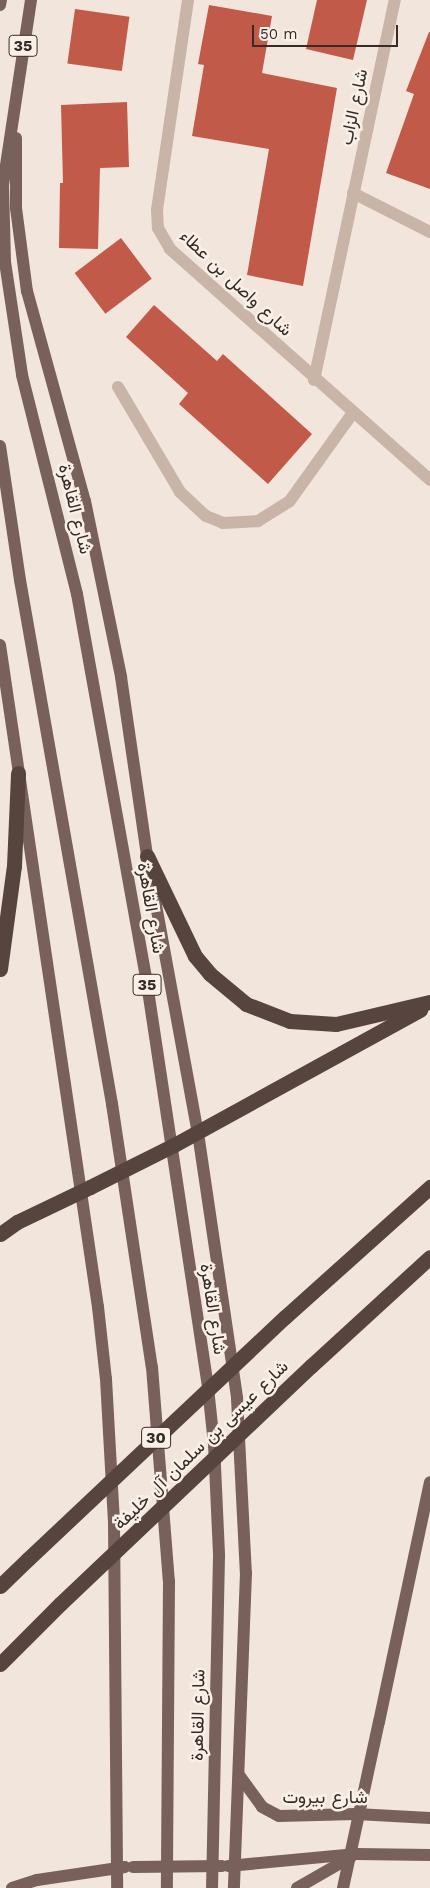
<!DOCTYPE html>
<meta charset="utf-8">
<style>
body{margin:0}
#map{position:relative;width:430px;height:1888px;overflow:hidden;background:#f1e5dc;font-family:"Work Sans",Vazirmatn,sans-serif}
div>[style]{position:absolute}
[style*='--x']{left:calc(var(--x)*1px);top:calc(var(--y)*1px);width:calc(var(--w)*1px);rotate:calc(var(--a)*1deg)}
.building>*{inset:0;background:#c25a49;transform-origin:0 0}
.minor>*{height:12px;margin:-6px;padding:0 6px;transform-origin:6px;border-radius:6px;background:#c9b4a8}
.major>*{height:12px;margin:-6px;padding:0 6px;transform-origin:6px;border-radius:6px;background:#78615a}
.highway>*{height:15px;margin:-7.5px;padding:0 7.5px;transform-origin:7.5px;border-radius:7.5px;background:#57443f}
.major-bridge>*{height:12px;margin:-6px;padding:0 6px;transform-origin:6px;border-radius:6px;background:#78615a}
.highway-bridge>*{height:15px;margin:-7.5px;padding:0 7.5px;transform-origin:7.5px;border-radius:7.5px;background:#57443f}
span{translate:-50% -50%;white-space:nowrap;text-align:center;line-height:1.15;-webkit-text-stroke:5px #f9f0e8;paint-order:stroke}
.shield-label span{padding:1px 4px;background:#f9f0e8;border:1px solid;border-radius:4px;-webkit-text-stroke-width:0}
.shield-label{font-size:16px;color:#362b28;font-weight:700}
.street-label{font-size:18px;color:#362b28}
.scale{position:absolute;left:252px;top:25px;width:146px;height:22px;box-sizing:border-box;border:2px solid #362b28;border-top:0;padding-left:6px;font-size:15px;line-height:18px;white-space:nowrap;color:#362b28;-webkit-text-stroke:4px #f9f0e8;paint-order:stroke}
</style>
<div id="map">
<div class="building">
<i style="clip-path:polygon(317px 0,367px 0,353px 60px,306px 49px)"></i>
<i style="clip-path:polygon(209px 5px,272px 16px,262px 73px,337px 88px,303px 286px,247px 275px,269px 149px,192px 136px,204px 65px,198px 64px)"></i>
<i style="left:75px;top:9px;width:55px;height:55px;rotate:8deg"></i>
<i style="clip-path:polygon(429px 32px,430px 32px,430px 189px,386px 173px,414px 94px,406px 91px)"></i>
<i style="clip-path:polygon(127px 102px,129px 167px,100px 168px,98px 249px,59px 248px,60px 183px,63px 183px,61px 105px)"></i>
<i style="left:121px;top:238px;width:51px;height:58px;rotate:53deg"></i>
<i style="clip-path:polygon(154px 305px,217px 361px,223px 354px,312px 434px,268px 484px,179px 404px,188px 393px,126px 337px)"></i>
</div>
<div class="minor">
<i style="--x:188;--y:0;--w:212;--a:98.4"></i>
<i style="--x:157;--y:210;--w:18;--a:87"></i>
<i style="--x:158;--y:228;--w:24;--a:60"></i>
<i style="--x:170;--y:249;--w:348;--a:41.6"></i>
<i style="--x:353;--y:193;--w:86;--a:26.9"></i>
<i style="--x:314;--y:380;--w:389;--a:-78"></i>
<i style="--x:118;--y:387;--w:122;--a:59.4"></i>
<i style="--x:180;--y:492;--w:35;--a:43"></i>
<i style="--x:206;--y:516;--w:18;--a:22"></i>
<i style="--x:223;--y:523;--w:35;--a:-3"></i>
<i style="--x:258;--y:521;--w:36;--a:-32"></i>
<i style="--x:289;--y:502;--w:108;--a:-54.4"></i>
</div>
<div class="major">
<i style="--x:31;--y:0;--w:187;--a:98.6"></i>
<i style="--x:3;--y:185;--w:77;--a:88.5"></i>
<i style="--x:5;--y:262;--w:114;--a:81.4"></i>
<i style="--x:22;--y:375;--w:226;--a:75.9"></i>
<i style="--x:77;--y:594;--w:389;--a:79.8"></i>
<i style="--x:146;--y:977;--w:416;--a:81.4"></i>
<i style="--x:208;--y:1388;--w:56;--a:83.9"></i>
<i style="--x:214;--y:1444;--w:112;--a:87.4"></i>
<i style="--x:219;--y:1556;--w:332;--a:91.2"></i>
<i style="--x:0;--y:5;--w:5;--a:-79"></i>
<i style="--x:16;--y:138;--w:70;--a:90"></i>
<i style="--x:16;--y:208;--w:84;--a:82.5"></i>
<i style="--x:27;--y:291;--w:218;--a:74.6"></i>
<i style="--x:85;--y:501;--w:180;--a:78.4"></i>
<i style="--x:121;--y:677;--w:181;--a:81.7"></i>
<i style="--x:147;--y:856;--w:282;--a:79.6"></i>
<i style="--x:198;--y:1133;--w:268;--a:81.6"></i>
<i style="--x:237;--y:1398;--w:175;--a:87.1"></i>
<i style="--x:246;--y:1573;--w:315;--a:92.2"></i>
<i style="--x:0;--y:446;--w:135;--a:81.5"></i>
<i style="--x:20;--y:580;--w:532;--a:80.04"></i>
<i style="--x:112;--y:1104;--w:266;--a:81.4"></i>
<i style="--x:152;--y:1367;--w:215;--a:85.5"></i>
<i style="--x:169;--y:1581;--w:307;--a:90.4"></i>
<i style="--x:0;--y:645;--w:669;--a:81.58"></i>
<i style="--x:98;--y:1307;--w:72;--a:83.7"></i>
<i style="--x:106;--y:1379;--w:145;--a:86.8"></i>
<i style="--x:114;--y:1524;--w:364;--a:89.5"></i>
<i style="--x:379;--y:1722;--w:245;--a:-78"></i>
<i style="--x:239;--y:1775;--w:39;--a:54"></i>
<i style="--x:262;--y:1807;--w:19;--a:28"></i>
<i style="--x:279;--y:1816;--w:77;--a:-1.5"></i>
<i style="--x:356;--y:1814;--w:74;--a:3.1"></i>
<i style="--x:228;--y:1866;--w:129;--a:-5.4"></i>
<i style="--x:356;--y:1854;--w:74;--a:0.8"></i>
<i style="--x:12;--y:1888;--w:26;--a:-18"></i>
<i style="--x:37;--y:1880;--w:89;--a:-8.4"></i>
<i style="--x:297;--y:1888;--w:62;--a:-29.9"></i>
</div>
<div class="highway">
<i style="--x:147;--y:856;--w:111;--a:64.4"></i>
<i style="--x:195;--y:956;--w:23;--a:50"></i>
<i style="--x:210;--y:974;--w:47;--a:39.8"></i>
<i style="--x:246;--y:1004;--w:47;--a:21.1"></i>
<i style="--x:290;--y:1021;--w:46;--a:3.7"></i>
<i style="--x:336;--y:1024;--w:97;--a:-13.2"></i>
<i style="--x:0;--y:969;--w:104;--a:-82.3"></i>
<i style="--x:14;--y:866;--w:93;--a:-87.5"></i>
<i style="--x:174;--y:1145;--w:281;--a:-28.8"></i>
<i style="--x:0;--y:1234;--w:21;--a:-35"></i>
<i style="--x:17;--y:1222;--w:81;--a:-25.6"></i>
<i style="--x:285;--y:1317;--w:195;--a:-41.9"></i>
<i style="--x:311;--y:1366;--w:161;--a:-42.5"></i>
<i style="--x:0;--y:1586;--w:39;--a:-44"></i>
<i style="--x:0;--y:1664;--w:85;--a:-45"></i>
</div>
<div class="major-bridge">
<i style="--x:133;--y:1867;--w:89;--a:-0.6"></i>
<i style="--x:343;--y:1888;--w:170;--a:-77.8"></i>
</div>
<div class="highway-bridge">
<i style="--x:90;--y:1187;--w:94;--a:-26.6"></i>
<i style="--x:28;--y:1559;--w:353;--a:-43.3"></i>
<i style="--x:60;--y:1604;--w:346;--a:-43.5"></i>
</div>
<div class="shield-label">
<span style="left:23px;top:46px">35</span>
<span style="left:147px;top:985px">35</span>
<span style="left:156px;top:1438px">30</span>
</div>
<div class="street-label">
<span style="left:354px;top:107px;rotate:-78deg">شارع الزاب</span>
<span style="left:236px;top:283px;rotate:43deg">شارع واصل بن عطاء</span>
<span style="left:75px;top:509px;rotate:76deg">شارع القاهرة</span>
<span style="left:151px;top:908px;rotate:80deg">شارع القاهرة</span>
<span style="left:213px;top:1309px;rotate:81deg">شارع القاهرة</span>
<span style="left:201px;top:1445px;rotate:-44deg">شارع عيسى بن سلمان آل خليفة</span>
<span style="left:198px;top:1715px;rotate:-89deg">شارع القاهرة</span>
<span style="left:325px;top:1797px">شارع بيروت</span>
</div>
<div class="scale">50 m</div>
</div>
